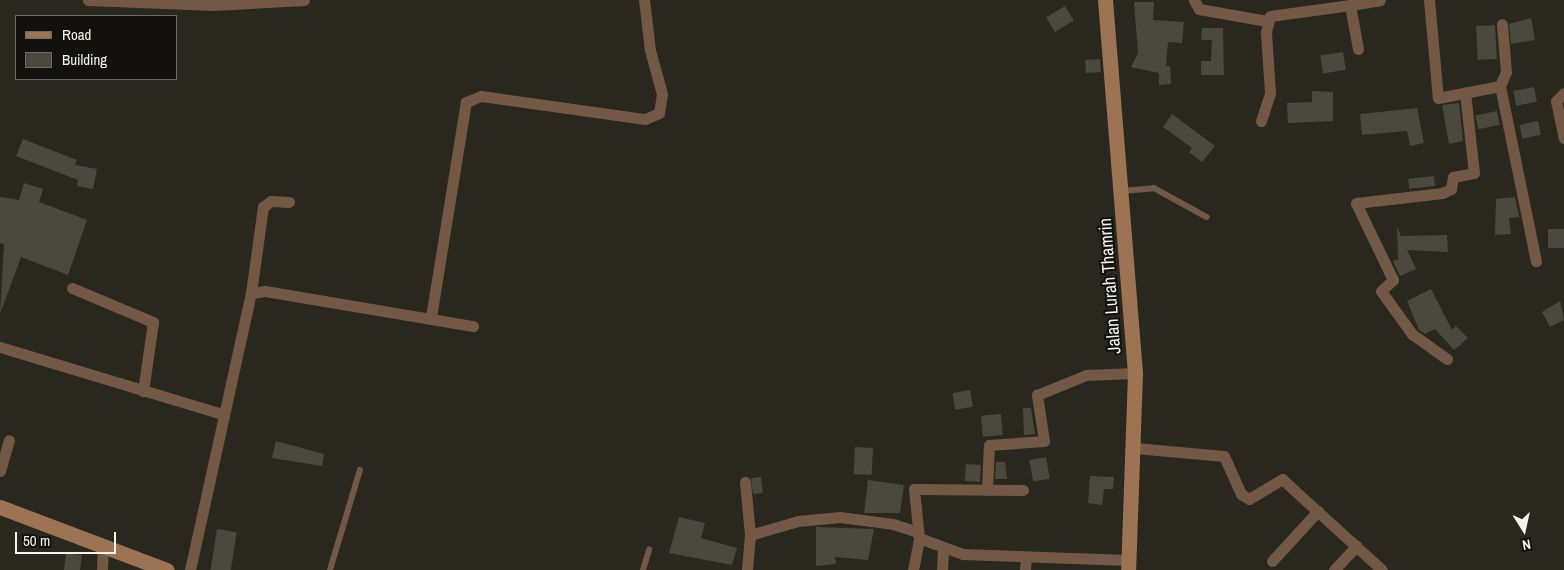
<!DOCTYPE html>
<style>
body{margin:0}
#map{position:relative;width:1564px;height:570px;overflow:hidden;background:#2a281e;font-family:"Archivo Narrow",sans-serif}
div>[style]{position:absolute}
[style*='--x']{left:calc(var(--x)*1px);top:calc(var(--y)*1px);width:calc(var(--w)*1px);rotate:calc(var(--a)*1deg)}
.building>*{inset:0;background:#4b483d;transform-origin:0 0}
.lane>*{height:5.5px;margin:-2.75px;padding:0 2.75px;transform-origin:2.75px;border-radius:2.75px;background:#735945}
.street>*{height:11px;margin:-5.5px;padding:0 5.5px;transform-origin:5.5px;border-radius:5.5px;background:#735945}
.secondary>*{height:15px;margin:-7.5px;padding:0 7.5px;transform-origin:7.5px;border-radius:7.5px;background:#9d7453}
span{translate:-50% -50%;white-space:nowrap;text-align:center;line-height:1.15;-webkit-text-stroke:4px #12110d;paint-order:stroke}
.street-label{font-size:18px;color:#f4f3ec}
.legend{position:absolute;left:15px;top:15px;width:162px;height:65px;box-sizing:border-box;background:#12110d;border:1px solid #6c6b66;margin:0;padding:6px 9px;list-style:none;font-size:15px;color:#f4f3ec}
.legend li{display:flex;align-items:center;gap:10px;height:25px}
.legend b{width:25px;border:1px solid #6c6b66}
.north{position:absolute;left:1499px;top:505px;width:50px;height:50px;-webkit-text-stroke:4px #12110d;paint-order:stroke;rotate:170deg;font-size:14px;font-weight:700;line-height:20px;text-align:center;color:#f4f3ec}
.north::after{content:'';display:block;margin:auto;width:18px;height:22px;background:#f4f3ec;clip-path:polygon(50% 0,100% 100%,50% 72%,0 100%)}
.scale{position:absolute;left:15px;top:532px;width:101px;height:22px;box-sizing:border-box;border:2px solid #f4f3ec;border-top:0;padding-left:6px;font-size:15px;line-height:18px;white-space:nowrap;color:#f4f3ec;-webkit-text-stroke:4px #12110d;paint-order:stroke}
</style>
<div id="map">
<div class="building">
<i style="clip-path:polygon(1134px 2px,1154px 2px,1153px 20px,1184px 22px,1182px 43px,1168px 42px,1166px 66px,1170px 66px,1171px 84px,1159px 85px,1159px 73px,1131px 67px,1138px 53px)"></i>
<i style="left:1065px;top:6px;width:17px;height:22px;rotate:59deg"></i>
<i style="clip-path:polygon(1531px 18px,1535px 40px,1511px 44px,1509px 24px)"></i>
<i style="left:1495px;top:25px;width:34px;height:19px;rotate:87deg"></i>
<i style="clip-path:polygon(1202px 28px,1223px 28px,1224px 75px,1201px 75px,1201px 61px,1211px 61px,1212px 40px,1201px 40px)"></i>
<i style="left:1343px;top:52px;width:18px;height:23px;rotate:81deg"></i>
<i style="left:1100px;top:59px;width:13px;height:15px;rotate:86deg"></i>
<i style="left:1534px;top:87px;width:15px;height:21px;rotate:79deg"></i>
<i style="clip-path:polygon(1312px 91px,1333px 92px,1333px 121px,1288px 123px,1287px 103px,1312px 102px)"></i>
<i style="clip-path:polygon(1459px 103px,1463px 141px,1449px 144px,1442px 105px)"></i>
<i style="clip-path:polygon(1417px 108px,1424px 143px,1410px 146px,1407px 131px,1362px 135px,1360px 114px)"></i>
<i style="left:1497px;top:111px;width:14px;height:22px;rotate:78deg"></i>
<i style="clip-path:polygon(1172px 114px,1215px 146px,1202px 162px,1189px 152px,1192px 148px,1163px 127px)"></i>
<i style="left:1538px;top:121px;width:14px;height:19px;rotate:78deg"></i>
<i style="clip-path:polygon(23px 139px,77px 160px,75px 165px,97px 169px,93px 189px,77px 186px,78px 180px,16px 156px)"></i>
<i style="left:1434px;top:176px;width:10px;height:26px;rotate:84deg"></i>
<i style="clip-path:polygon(24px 183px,43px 189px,39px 202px,87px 220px,68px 275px,21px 257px,0 314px,4px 244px,0 243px,0 197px,19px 200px)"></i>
<i style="clip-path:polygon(1515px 197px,1519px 217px,1509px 218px,1511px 234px,1495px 235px,1496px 199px)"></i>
<i style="clip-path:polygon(1397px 227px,1401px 236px,1447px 235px,1448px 252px,1407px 250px,1416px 269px,1400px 276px,1393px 261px,1398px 259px)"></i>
<i style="left:1564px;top:229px;width:19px;height:16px;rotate:90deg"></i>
<i style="clip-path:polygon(1431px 289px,1452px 330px,1456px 326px,1468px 338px,1454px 350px,1435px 329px,1425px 334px,1419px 330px,1407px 301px)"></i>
<i style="clip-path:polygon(1560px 301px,1564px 320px,1550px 327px,1542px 312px)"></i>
<i style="left:970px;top:390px;width:17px;height:18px;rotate:80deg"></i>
<i style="clip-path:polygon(1023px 408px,1031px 408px,1035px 434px,1024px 435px)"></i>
<i style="left:1001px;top:414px;width:21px;height:20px;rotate:85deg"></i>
<i style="clip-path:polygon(276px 441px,324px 454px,322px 466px,272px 458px)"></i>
<i style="left:855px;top:447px;width:18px;height:27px;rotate:3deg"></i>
<i style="left:1046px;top:457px;width:22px;height:17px;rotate:80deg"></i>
<i style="clip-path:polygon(996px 462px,1005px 462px,1007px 479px,995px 479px)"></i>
<i style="left:966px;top:464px;width:15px;height:17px;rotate:4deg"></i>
<i style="clip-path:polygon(1090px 476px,1114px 477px,1113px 489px,1104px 489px,1102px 505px,1088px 503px)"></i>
<i style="left:761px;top:477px;width:16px;height:10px;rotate:83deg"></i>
<i style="clip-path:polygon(868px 480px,904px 485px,900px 513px,864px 513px)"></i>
<i style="clip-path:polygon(679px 517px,705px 523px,701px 538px,737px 548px,732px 565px,669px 553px)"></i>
<i style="clip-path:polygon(816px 527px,874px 529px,868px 560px,835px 557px,836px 564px,816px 566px)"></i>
<i style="left:217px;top:529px;width:20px;height:42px;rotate:9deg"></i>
<i style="left:66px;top:553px;width:16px;height:17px;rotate:7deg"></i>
</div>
<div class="lane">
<i style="--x:1122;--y:191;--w:32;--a:-5"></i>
<i style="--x:1154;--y:188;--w:60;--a:28.7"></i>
<i style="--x:330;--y:570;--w:104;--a:-73.3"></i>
<i style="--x:643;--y:570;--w:21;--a:-73"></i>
</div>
<div class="street">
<i style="--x:88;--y:0;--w:125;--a:2.3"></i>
<i style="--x:213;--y:5;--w:91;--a:-3.1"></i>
<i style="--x:1194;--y:0;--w:10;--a:61"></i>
<i style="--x:1199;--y:9;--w:69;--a:10"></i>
<i style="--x:1429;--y:0;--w:98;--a:84.8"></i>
<i style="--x:1438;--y:98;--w:63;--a:-11"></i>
<i style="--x:1500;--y:86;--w:179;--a:78.4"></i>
<i style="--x:1358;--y:49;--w:45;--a:-100.3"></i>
<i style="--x:1350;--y:5;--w:30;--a:-9"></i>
<i style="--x:1500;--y:86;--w:15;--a:-67"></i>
<i style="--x:1506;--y:72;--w:48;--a:-94.8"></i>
<i style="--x:1564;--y:93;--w:11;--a:135"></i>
<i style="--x:1556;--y:101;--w:38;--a:78"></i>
<i style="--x:1261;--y:121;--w:29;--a:-72"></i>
<i style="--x:1270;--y:93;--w:61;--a:-93.8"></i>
<i style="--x:1266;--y:32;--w:16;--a:-76"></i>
<i style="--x:1270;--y:16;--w:81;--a:-7.8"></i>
<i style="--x:72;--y:288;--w:88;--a:22.8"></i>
<i style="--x:153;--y:322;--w:70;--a:98.2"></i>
<i style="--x:251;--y:293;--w:87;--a:-82.1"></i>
<i style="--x:263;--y:207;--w:10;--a:-37"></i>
<i style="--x:271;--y:201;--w:18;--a:3"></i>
<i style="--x:431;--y:317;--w:218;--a:-80.8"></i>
<i style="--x:466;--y:102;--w:16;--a:-22"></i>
<i style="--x:481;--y:96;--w:166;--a:8"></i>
<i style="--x:645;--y:119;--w:15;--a:-23"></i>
<i style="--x:659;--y:113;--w:19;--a:-81"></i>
<i style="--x:662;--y:94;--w:46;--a:-105.3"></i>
<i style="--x:650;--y:50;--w:50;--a:-96.8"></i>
<i style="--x:0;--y:347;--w:232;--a:16.8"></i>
<i style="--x:1447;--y:359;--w:43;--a:-144.5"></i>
<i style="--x:1412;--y:334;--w:53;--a:-125.8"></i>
<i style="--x:1381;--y:291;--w:16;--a:-43"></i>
<i style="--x:1393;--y:280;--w:85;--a:-115.7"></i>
<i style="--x:1356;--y:203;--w:87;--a:-6.6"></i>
<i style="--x:1442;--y:193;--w:10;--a:-24"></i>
<i style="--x:1451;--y:189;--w:12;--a:-81"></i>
<i style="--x:1453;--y:177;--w:21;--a:-11"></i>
<i style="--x:1474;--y:173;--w:81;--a:-96.4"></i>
<i style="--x:1135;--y:448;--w:89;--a:5.1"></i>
<i style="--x:1224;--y:456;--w:42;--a:65.9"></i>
<i style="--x:1241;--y:494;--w:9;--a:32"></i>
<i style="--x:1249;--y:499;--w:39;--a:-31"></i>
<i style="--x:1282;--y:479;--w:135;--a:42.3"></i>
<i style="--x:0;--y:471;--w:32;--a:-74"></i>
<i style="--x:745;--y:482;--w:53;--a:84.6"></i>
<i style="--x:750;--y:535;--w:35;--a:95"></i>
<i style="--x:987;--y:490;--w:45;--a:-87.5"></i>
<i style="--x:989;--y:445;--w:55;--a:-4.2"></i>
<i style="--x:1044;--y:441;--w:47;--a:-98.7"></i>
<i style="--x:1037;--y:395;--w:53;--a:-22.2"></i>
<i style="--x:1086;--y:375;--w:49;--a:-2.3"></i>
<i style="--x:750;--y:535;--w:50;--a:-16.3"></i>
<i style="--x:798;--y:521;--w:42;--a:-5.4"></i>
<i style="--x:840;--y:517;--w:53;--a:7.5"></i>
<i style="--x:893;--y:524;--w:26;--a:18"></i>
<i style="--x:919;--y:538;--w:47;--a:20"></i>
<i style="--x:963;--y:554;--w:166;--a:2.1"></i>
<i style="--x:1272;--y:561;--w:68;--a:-47.4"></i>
<i style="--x:102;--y:570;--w:25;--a:-88"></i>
<i style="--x:190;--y:570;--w:284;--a:-77.6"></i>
<i style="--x:251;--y:293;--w:14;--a:-8"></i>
<i style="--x:265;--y:291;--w:211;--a:9.6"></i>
<i style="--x:913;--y:570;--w:33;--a:-79"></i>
<i style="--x:919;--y:538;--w:49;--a:-95.8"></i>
<i style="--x:914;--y:489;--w:109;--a:0.5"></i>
<i style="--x:942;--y:570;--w:20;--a:-87"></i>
<i style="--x:1025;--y:570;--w:13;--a:-86"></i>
<i style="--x:1334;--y:570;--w:33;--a:-47"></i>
</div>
<div class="secondary">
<i style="--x:1105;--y:0;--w:374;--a:85.4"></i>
<i style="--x:1135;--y:373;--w:197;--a:92"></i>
<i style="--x:0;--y:507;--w:178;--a:20.7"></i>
</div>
<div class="street-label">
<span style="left:1110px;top:286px;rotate:-94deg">Jalan Lurah Thamrin</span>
</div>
<ul class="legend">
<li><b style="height:6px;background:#9d7453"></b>Road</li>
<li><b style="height:14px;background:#4b483d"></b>Building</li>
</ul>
<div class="north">N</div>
<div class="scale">50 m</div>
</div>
